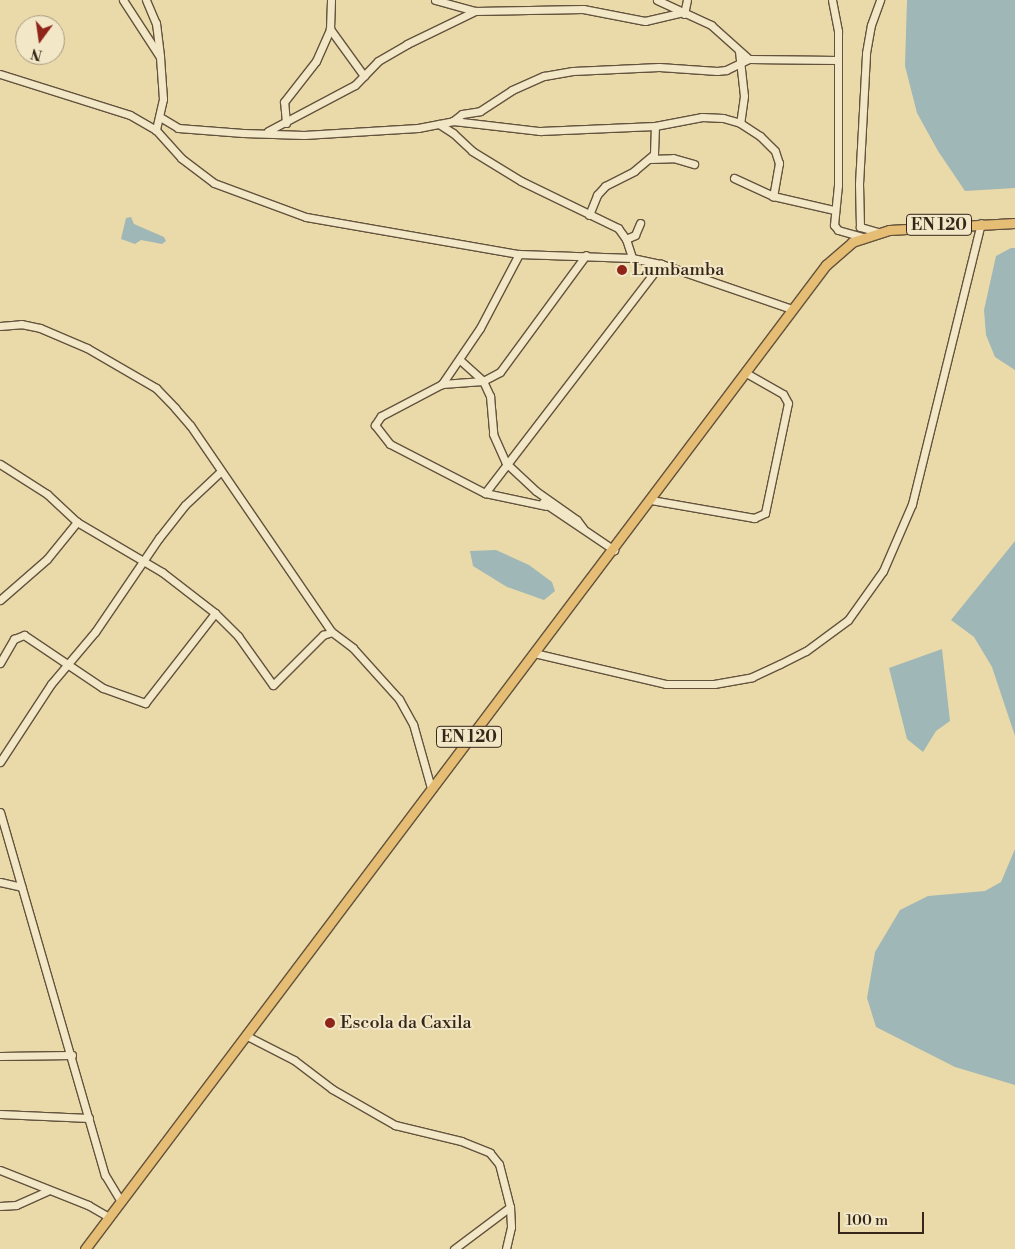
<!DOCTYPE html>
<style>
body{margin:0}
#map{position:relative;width:1015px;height:1249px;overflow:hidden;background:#ebdaa9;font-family:"Libre Bodoni",serif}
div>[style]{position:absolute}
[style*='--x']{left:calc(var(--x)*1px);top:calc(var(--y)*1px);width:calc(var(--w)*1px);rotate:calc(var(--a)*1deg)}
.water>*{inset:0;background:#9fb7b6}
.roads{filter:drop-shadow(1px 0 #63533d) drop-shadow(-1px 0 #63533d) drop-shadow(0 1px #63533d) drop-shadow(0 -1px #63533d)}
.minor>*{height:7px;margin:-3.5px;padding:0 3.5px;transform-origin:3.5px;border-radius:3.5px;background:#f2e7c7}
.major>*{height:9px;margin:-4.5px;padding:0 4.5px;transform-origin:4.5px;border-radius:4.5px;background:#e6bd74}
.dots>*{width:14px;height:14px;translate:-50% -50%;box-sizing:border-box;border:2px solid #f2e7c7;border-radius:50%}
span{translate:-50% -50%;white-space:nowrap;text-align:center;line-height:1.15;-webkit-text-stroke:4px #f2e7c7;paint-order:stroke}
.shield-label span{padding:1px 4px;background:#f2e7c7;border:1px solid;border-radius:4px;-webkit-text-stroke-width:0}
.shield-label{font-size:16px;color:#362619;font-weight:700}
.poi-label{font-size:18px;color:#362619}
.left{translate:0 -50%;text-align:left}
.north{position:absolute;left:15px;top:15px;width:50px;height:50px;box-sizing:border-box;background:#f2e7c7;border:1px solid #a79a81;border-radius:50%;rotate:194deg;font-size:14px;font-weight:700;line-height:20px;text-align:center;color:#362619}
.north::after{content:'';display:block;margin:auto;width:18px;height:22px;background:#8f2418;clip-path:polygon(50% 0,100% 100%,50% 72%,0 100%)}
.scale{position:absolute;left:838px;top:1212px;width:86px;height:22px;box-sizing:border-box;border:2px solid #362619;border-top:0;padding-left:6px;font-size:15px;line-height:18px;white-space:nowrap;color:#362619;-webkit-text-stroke:4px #f2e7c7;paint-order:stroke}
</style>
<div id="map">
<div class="water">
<i style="clip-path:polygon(907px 0,1015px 0,1015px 188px,965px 191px,938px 151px,917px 113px,905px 66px)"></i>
<i style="clip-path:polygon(131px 217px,134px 224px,164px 237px,166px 241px,162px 244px,141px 240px,135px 244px,121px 239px,126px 218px)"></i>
<i style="clip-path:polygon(1011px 248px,1015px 248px,1015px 370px,995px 357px,986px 335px,984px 310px,996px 256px)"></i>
<i style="clip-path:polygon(1015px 541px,1015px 736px,992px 667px,974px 637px,951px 620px)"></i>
<i style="clip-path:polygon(496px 550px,529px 565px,552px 582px,555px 591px,544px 600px,507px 587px,473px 566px,470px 551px)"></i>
<i style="clip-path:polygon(942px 649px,950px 721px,936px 731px,923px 752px,907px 739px,889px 668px)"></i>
<i style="clip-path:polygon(1015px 849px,1015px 1085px,955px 1067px,876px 1027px,867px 998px,875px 952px,900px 910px,928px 896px,985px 891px,1001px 882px)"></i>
</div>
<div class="roads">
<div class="minor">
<i style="--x:123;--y:0;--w:68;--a:57"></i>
<i style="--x:160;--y:57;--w:42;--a:85.9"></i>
<i style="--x:163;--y:99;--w:32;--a:103"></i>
<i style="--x:146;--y:0;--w:25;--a:67"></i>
<i style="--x:156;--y:23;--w:32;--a:83"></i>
<i style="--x:435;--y:0;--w:41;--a:15.4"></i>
<i style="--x:657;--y:0;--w:60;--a:24.8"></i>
<i style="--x:711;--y:25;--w:51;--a:41.8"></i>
<i style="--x:749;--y:59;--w:88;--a:0.7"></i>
<i style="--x:832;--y:0;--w:32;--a:79"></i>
<i style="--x:838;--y:31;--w:154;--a:90"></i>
<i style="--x:838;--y:185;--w:40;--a:95.7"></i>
<i style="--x:834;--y:225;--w:6;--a:51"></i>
<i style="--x:838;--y:230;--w:26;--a:16"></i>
<i style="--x:684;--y:14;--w:14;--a:-78"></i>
<i style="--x:330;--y:29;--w:58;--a:54.1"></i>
<i style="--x:739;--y:51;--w:45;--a:83.7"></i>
<i style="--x:744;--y:96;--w:27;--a:98"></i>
<i style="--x:0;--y:74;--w:136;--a:17.5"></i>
<i style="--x:130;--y:115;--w:30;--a:30"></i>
<i style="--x:156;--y:130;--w:38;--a:48"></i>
<i style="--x:181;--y:158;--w:41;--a:37.1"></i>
<i style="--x:214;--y:183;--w:98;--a:20.3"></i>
<i style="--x:306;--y:217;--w:216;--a:9.9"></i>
<i style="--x:519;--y:254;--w:113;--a:2"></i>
<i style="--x:632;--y:258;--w:30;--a:12"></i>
<i style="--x:661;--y:264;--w:139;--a:19"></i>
<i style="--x:160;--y:117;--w:21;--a:31"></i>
<i style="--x:178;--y:128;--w:65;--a:4.4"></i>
<i style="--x:243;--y:133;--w:61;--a:1.9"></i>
<i style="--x:304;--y:135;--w:114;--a:-3.5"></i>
<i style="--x:418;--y:128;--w:36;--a:-11"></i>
<i style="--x:453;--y:121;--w:11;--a:-38"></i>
<i style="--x:462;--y:114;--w:18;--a:-9"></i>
<i style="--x:480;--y:111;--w:38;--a:-33"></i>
<i style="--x:512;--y:90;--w:35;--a:-24"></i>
<i style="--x:544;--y:76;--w:29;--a:-10"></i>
<i style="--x:573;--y:71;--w:86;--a:-2.7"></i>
<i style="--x:659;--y:67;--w:58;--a:3.9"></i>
<i style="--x:717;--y:71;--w:9;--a:-6"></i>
<i style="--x:726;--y:70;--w:25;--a:-26"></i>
<i style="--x:453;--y:121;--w:88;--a:6.6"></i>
<i style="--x:540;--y:131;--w:115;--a:-2.5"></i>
<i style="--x:655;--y:126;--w:48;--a:-10.8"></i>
<i style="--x:702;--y:117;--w:21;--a:3"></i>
<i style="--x:723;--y:118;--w:18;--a:16"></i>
<i style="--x:740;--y:123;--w:24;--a:33"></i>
<i style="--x:760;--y:136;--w:21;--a:45"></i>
<i style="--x:775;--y:151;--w:13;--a:72"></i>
<i style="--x:779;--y:163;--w:34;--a:100"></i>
<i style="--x:286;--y:123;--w:21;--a:-95"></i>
<i style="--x:284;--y:102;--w:52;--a:-52"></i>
<i style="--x:316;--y:61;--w:35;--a:-66"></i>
<i style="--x:330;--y:29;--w:29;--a:-88"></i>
<i style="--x:439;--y:124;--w:17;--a:33"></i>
<i style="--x:453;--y:133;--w:26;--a:43"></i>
<i style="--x:472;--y:151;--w:57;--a:31.5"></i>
<i style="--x:521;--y:181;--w:108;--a:25.9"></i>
<i style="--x:618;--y:228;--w:14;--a:54"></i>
<i style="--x:626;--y:239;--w:20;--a:72"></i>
<i style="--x:268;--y:131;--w:98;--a:-27.9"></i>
<i style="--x:355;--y:85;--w:33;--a:-46"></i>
<i style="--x:378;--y:61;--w:34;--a:-30"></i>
<i style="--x:407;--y:44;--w:76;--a:-25.9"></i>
<i style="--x:475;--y:11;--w:108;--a:-1.1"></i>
<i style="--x:583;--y:9;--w:63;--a:11"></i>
<i style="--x:645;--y:21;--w:37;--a:-13"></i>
<i style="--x:650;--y:159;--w:23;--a:-2"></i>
<i style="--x:673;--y:158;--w:22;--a:16"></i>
<i style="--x:734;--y:178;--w:43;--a:24.8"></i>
<i style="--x:773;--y:196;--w:63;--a:12.9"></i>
<i style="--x:589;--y:215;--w:22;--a:-68"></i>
<i style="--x:597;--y:195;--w:12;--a:-48"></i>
<i style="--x:605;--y:186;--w:33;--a:-27"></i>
<i style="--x:634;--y:171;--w:26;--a:-40"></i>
<i style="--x:654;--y:154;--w:28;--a:-88"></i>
<i style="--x:878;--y:232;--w:19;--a:-164"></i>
<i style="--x:860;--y:227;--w:43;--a:-91.3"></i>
<i style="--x:859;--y:184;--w:131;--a:-86.9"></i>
<i style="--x:866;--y:53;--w:28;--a:-80"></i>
<i style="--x:871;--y:25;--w:27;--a:-70"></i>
<i style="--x:626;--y:239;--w:10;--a:-24"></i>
<i style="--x:635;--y:235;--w:13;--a:-67"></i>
<i style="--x:519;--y:254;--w:84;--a:117.8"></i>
<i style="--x:480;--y:328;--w:68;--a:124.2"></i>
<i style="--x:442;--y:384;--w:69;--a:152.3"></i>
<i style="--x:381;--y:416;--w:11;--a:124"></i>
<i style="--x:375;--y:425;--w:24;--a:52"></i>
<i style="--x:390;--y:444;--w:107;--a:27.3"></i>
<i style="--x:485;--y:493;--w:62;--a:12"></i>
<i style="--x:0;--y:326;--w:21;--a:-5"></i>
<i style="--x:21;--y:324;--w:19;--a:12"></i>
<i style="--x:40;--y:328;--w:51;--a:23.1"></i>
<i style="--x:87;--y:348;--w:80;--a:30.1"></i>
<i style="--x:156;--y:388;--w:28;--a:46"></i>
<i style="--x:175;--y:408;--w:23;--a:49"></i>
<i style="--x:190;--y:425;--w:251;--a:55.6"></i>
<i style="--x:332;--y:632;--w:26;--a:37"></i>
<i style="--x:353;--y:648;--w:69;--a:48"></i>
<i style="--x:399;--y:699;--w:29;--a:61"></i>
<i style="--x:413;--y:724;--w:66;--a:74.3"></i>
<i style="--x:460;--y:360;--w:31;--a:42"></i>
<i style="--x:483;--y:381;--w:17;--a:65"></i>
<i style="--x:490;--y:396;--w:38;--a:85"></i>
<i style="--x:493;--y:434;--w:32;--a:66"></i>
<i style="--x:506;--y:463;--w:41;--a:43"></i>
<i style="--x:536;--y:491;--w:50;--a:35.3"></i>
<i style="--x:577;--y:520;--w:10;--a:53"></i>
<i style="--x:442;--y:384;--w:41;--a:-4.2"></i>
<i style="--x:483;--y:381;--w:19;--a:-28"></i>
<i style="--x:500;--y:372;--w:145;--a:-53.7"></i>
<i style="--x:0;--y:464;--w:56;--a:32.6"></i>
<i style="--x:47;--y:494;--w:41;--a:43"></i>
<i style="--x:77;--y:522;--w:99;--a:30.5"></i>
<i style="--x:162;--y:572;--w:67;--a:37.7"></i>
<i style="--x:215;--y:613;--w:33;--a:45"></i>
<i style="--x:238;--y:636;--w:60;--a:54.5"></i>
<i style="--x:273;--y:685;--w:71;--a:-45"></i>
<i style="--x:323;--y:635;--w:9;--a:-18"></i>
<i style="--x:485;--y:493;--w:289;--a:-52.5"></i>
<i style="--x:651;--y:500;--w:105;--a:9.9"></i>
<i style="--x:754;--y:518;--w:12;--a:-24"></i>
<i style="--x:765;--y:513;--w:112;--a:-78.2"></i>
<i style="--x:788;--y:403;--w:10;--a:-119"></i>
<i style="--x:783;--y:394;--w:43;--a:-150.4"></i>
<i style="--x:543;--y:502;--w:86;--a:34.1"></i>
<i style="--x:0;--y:600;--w:62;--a:-41.1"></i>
<i style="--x:47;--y:559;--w:48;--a:-51"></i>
<i style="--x:534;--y:653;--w:136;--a:13.2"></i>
<i style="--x:666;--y:684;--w:48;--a:0"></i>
<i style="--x:714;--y:684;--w:39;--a:-10"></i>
<i style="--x:752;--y:677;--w:31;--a:-25"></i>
<i style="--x:780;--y:664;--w:29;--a:-27"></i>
<i style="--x:806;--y:651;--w:52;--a:-36.4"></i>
<i style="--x:848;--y:620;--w:60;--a:-54.5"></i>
<i style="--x:883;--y:571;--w:73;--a:-66.6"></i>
<i style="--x:912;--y:504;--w:289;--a:-76.2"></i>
<i style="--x:0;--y:663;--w:28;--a:-60"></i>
<i style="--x:14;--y:639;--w:11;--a:-22"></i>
<i style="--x:24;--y:635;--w:95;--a:33.9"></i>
<i style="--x:103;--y:688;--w:45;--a:19.7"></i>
<i style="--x:145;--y:703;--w:114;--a:-52.1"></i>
<i style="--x:0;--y:762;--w:93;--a:-56.8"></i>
<i style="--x:51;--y:684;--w:68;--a:-49.8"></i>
<i style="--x:95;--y:632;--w:114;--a:-55.8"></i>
<i style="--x:159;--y:538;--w:42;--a:-51.8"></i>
<i style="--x:185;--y:505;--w:48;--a:-43.3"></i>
<i style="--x:0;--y:812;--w:378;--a:73.9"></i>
<i style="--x:105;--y:1175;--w:31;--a:59"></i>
<i style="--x:0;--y:882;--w:22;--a:13"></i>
<i style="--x:247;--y:1036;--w:53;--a:27.1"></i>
<i style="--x:294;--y:1060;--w:48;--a:37.3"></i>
<i style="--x:332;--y:1089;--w:73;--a:29.7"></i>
<i style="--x:395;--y:1125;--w:68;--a:13.6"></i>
<i style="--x:461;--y:1141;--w:31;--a:22"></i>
<i style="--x:490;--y:1153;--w:14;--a:51"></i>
<i style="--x:499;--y:1164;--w:44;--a:75.7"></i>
<i style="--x:510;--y:1207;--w:20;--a:87"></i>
<i style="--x:511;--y:1227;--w:23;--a:103"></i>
<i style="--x:0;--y:1056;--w:72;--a:-0.8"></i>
<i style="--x:0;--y:1114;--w:89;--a:2.6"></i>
<i style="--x:0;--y:1170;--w:95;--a:21.7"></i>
<i style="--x:88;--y:1205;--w:24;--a:30"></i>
<i style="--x:0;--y:1206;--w:16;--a:-4"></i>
<i style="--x:16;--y:1205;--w:34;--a:-24"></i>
<i style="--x:454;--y:1249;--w:70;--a:-36.9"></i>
</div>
<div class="major">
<i style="--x:85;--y:1249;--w:1232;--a:-53.02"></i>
<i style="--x:826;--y:265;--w:35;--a:-41"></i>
<i style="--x:852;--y:242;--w:39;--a:-18"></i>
<i style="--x:889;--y:230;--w:126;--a:-3.2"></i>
</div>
</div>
<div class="dots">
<i style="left:622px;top:270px;background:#8f2418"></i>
<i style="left:330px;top:1023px;background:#8f2418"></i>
</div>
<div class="shield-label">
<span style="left:939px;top:225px">EN 120</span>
<span style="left:469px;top:737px">EN 120</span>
</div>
<div class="poi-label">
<span class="left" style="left:632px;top:270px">Lumbamba</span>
<span class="left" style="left:340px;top:1023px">Escola da Caxila</span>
</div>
<div class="north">N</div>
<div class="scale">100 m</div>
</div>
